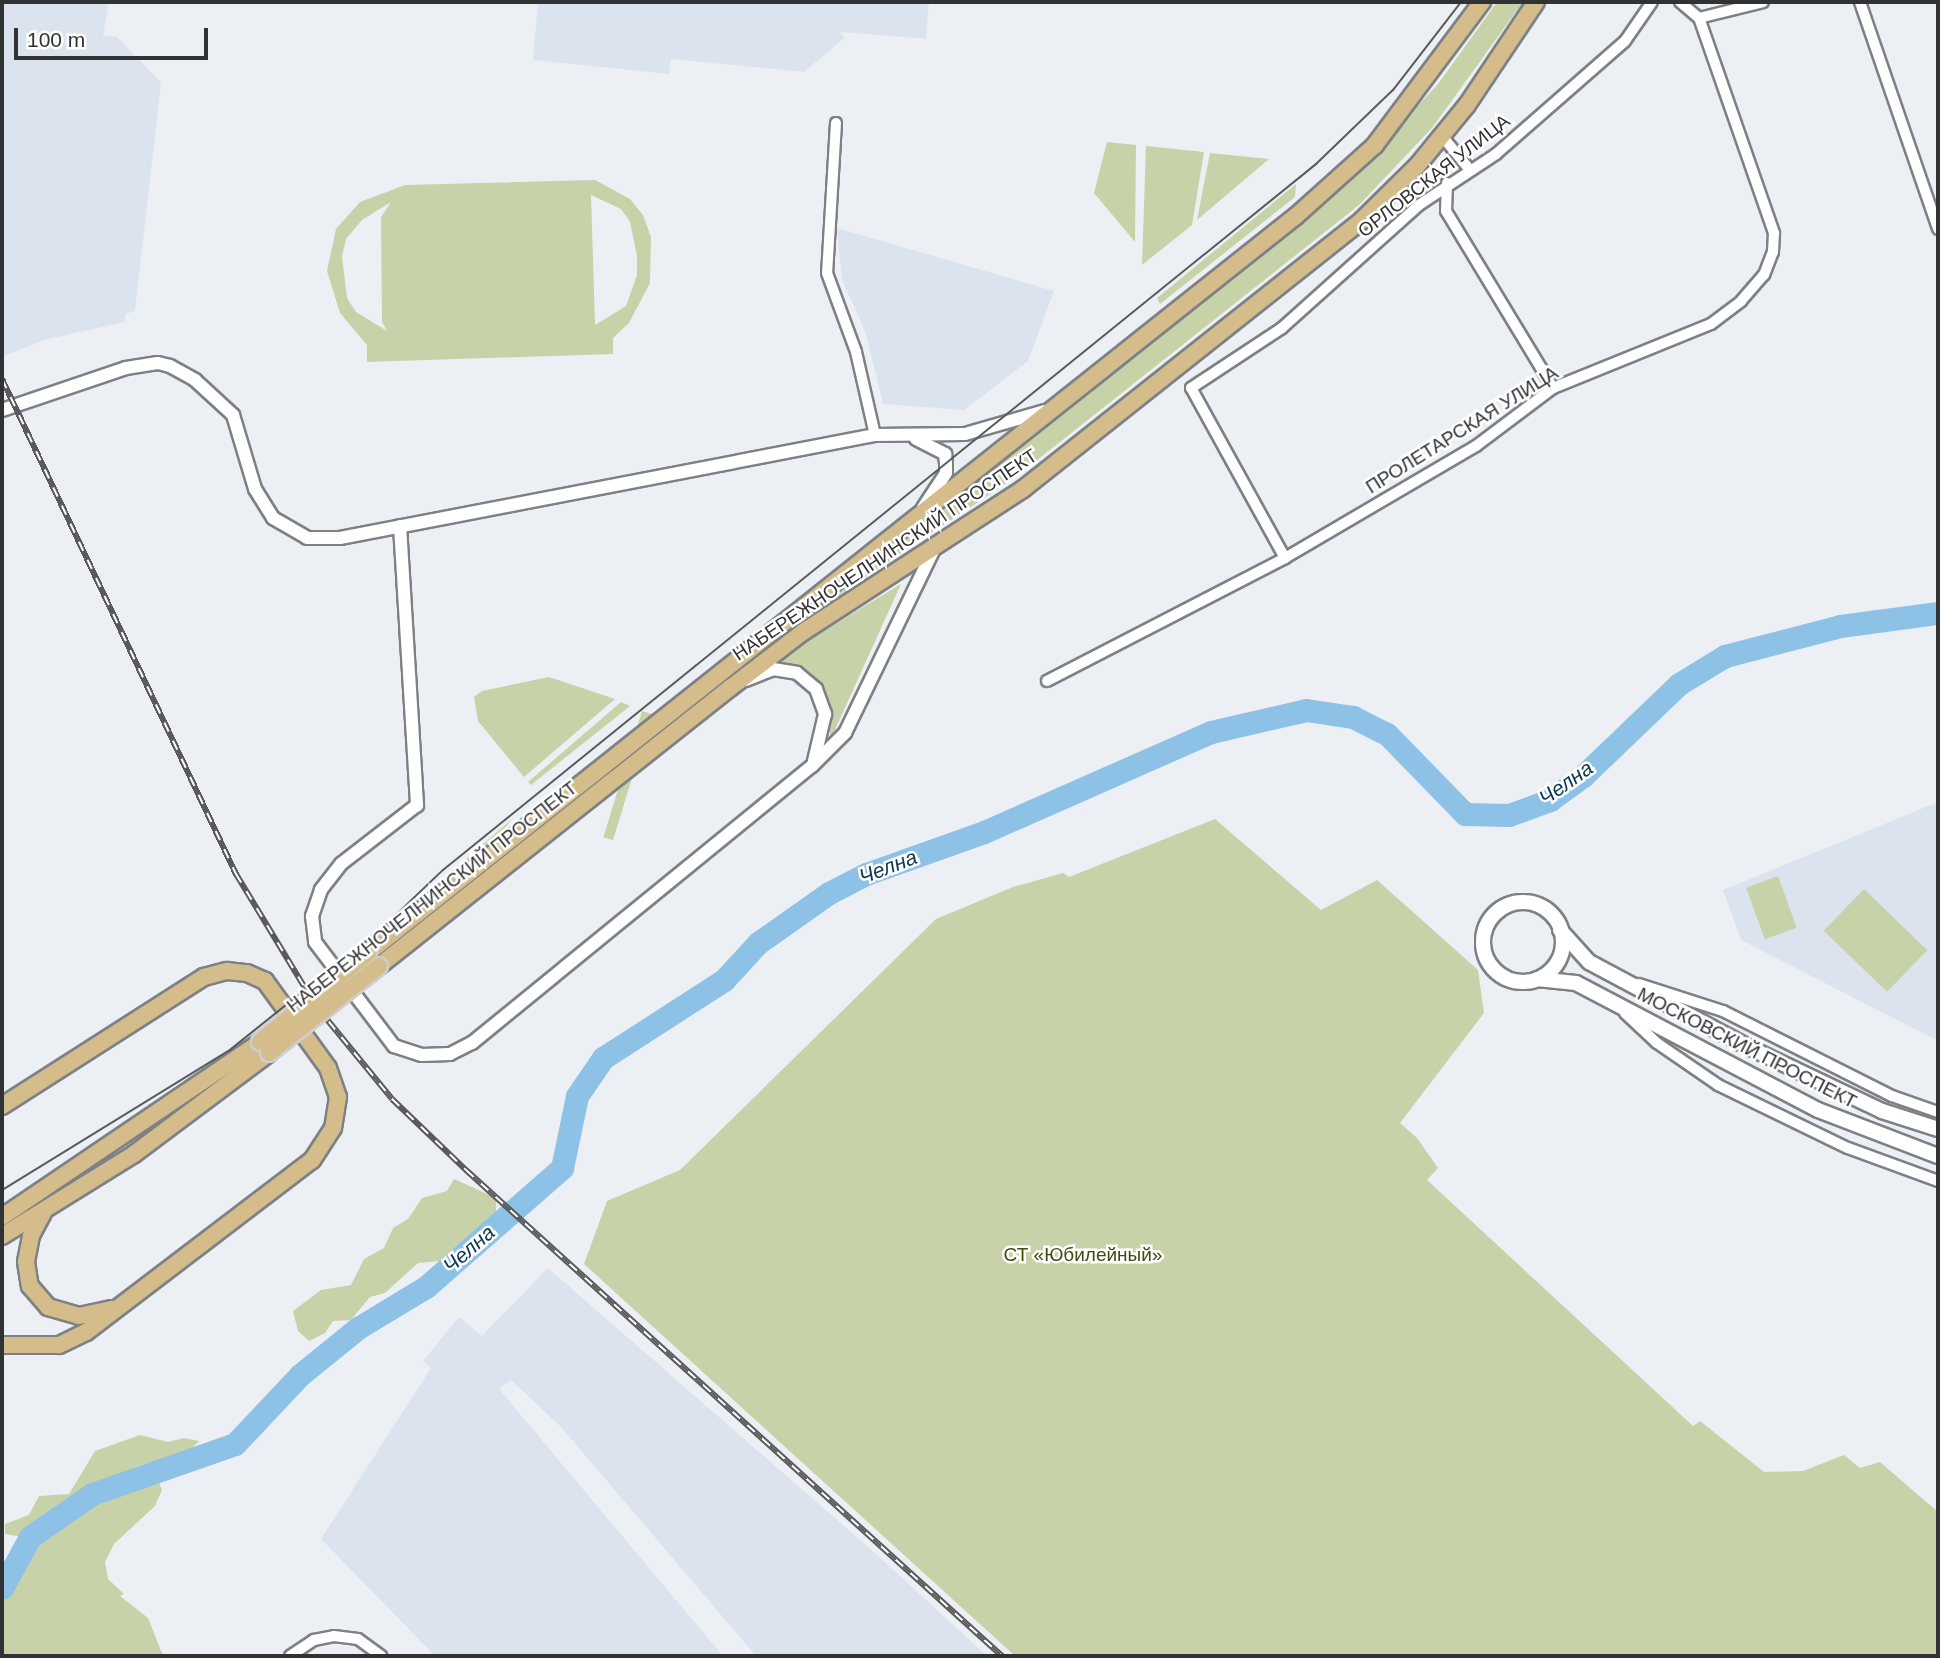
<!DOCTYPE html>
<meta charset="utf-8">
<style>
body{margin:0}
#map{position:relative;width:1940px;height:1658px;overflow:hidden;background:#ecf0f4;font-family:Helvetica,sans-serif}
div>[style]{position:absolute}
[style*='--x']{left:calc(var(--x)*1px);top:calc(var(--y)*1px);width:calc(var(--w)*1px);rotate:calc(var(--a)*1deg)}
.built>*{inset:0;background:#dbe4ee}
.green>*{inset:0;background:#c7d2a8;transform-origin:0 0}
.river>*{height:23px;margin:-11.5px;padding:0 11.5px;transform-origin:11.5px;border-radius:11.5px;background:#8dc2e6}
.roads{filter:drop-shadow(2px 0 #7d8185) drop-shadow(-2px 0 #7d8185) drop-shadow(0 2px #7d8185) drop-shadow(0 -2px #7d8185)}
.minor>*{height:10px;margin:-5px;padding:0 5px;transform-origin:5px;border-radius:5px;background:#fff}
.tertiary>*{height:12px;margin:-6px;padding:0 6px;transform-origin:6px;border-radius:6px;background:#fff}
.secondary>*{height:14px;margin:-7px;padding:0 7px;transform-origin:7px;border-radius:7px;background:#fff}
.secondary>.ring{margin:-7px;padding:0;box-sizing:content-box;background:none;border:14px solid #fff;border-radius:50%}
.primary>*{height:16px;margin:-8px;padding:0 8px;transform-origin:8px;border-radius:8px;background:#d4bc8b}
.tram>*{height:2px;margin:-1px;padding:0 1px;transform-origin:1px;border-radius:1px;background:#595a5d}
.rail>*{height:6px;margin-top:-3px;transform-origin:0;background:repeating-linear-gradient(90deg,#fff 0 10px,#595a5d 0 20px);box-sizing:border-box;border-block:2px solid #595a5d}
.bridges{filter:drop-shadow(2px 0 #cecece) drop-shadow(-2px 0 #cecece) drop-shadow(0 2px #cecece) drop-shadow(0 -2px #cecece)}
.primary-bridge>*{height:16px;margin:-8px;padding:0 8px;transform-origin:8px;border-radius:8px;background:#d4bc8b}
span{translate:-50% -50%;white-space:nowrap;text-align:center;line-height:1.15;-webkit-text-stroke:5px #fff;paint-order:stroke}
.street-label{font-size:19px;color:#313234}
.park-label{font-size:19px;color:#414b0d}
.water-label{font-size:21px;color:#0b3750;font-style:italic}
.frame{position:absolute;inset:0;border:4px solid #313234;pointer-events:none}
.scale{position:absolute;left:14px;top:28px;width:194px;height:32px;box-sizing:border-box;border:4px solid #313234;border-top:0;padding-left:9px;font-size:21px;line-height:24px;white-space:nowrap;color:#313234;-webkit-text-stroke:5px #fff;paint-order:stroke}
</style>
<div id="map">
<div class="built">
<i style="clip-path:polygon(2px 2px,109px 2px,103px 35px,117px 37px,161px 83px,135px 311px,126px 314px,125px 322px,44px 340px,2px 357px)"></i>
<i style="clip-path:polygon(538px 2px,929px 2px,926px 39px,840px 32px,844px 38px,804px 72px,671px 59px,669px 74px,533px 60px)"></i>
<i style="clip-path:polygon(837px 228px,1054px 291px,1028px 361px,964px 410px,883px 404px,865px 331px,842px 280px)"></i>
<i style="clip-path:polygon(1938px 802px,1938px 1041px,1741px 940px,1723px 890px)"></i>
<i style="clip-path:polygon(548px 1268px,875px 1553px,987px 1656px,756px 1656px,561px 1427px,511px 1380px,499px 1389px,723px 1656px,435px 1656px,321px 1539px,431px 1368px,423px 1361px,459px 1317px,482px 1336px)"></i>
</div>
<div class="green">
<i style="clip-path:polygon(1497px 2px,1523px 2px,1432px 128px,1359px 205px,1017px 476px,806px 617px,803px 613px,1164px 334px,1340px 189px,1438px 84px)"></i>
<i style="clip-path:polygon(1107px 142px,1136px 145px,1135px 242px,1094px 193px)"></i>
<i style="clip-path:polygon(1146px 146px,1204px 152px,1192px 225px,1142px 265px)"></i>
<i style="clip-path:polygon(1210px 153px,1269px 159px,1197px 220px)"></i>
<i style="clip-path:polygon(evenodd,595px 180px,630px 199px,643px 215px,651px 237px,650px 283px,629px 323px,613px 338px,613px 354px,367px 362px,367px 345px,340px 313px,327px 271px,336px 229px,360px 202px,405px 185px,595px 180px,591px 195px,621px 209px,630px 222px,637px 256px,637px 275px,626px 306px,595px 325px,591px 195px,595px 180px,391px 202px,381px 217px,382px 322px,387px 331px,356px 312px,347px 298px,342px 256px,346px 239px,362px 220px,391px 202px)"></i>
<i style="clip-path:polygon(1296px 184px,1295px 197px,1160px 304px,1157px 298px)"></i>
<i style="clip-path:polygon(901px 584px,834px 732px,830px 735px,830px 712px,813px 677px,796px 667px,773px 662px)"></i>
<i style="clip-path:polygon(549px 677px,615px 699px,524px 777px,478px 721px,474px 697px,482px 691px)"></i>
<i style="clip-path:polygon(621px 702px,630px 706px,531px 785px,528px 782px)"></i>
<i style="left:642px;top:711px;width:10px;height:132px;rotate:17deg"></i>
<i style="clip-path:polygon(1215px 819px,1321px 910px,1377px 880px,1478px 970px,1484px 1013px,1400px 1123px,1417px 1138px,1438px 1168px,1427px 1180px,1693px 1426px,1700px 1421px,1764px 1472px,1803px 1471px,1844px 1455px,1860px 1468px,1880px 1462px,1938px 1512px,1938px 1656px,1015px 1656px,584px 1264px,607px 1201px,680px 1170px,936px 919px,1013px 887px,1063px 873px,1069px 877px)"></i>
<i style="clip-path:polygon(511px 820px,492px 845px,366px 949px,417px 901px)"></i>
<i style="left:1778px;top:876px;width:55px;height:34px;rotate:70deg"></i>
<i style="left:1864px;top:889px;width:88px;height:58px;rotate:44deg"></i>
<i style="clip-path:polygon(454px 1179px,496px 1198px,496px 1213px,441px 1261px,418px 1263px,385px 1293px,370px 1297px,351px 1320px,333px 1321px,325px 1333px,309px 1341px,298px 1331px,293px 1311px,321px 1290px,351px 1285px,364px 1259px,384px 1248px,393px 1228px,408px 1219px,422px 1198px,447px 1191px)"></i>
<i style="clip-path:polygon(140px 1435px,168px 1442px,184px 1438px,199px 1441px,186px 1454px,138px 1466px,75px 1500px,72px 1515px,61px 1522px,51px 1515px,22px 1537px,5px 1534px,5px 1524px,29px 1515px,39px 1496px,69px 1494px,95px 1451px)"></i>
<i style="clip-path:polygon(159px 1482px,162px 1490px,155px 1506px,114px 1544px,105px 1562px,108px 1579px,124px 1594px,120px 1596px,148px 1618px,163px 1656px,2px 1656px,5px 1561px,16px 1548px,47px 1537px,106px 1499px)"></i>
</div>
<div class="river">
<i style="--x:2;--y:1588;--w:58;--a:-61.2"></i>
<i style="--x:30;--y:1537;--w:75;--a:-34.7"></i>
<i style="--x:92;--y:1494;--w:151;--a:-19.3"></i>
<i style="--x:235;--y:1444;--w:95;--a:-46.7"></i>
<i style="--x:300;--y:1375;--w:75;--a:-39"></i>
<i style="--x:358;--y:1328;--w:79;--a:-31.1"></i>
<i style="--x:426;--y:1287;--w:181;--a:-41.2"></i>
<i style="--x:562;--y:1168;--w:74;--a:-78.2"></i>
<i style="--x:577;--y:1096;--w:46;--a:-55.6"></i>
<i style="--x:603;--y:1058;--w:144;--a:-32.8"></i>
<i style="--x:724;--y:980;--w:50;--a:-47.4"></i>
<i style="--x:758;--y:943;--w:87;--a:-35.2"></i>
<i style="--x:829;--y:893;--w:42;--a:-27.2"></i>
<i style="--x:866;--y:874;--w:125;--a:-19.6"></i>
<i style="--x:984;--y:832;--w:248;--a:-23.8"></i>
<i style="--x:1211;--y:732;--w:98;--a:-13"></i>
<i style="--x:1306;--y:710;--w:48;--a:8.5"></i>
<i style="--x:1353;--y:717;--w:38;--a:27"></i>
<i style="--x:1387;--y:734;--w:112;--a:45.7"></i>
<i style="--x:1465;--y:814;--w:44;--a:1.3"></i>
<i style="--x:1509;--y:815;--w:44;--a:-20.1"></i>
<i style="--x:1550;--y:800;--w:41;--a:-36"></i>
<i style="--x:1583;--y:776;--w:133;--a:-43.8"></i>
<i style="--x:1679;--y:684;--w:54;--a:-31.3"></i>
<i style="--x:1725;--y:656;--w:119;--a:-14.6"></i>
<i style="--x:1840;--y:626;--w:99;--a:-7.6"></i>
</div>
<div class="roads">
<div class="minor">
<i style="--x:1680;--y:2;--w:25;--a:40"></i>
<i style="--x:1860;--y:2;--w:240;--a:71"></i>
<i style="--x:1699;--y:18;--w:66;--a:-14"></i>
<i style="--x:836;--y:123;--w:150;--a:93.4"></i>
<i style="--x:827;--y:273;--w:84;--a:69.8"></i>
<i style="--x:856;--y:352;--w:85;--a:77.1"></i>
<i style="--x:1442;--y:136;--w:44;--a:50.5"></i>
<i style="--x:1447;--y:183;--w:28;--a:92"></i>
<i style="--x:1446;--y:211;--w:207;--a:58.8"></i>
<i style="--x:1285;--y:558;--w:194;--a:-118.9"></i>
<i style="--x:1191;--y:388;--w:109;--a:-33.4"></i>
<i style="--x:1282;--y:328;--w:184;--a:-41.9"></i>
<i style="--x:1419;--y:205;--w:92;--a:-33.5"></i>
<i style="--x:1496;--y:154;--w:171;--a:-41.2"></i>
<i style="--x:1625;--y:41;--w:47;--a:-55.3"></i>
<i style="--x:1047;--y:681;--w:268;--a:-27.3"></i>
<i style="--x:1285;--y:558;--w:221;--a:-30.4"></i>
<i style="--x:1476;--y:446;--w:96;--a:-37"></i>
<i style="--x:1553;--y:388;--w:170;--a:-22.1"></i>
<i style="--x:1711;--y:324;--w:38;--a:-37"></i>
<i style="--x:1741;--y:301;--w:35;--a:-49"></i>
<i style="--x:1764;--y:275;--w:25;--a:-69"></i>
<i style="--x:1773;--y:252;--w:19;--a:-87"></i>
<i style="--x:1774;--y:233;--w:228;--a:-109.2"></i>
<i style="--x:1639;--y:984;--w:88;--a:17.8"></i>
<i style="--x:1723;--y:1011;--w:189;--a:26.7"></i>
<i style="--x:1892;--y:1096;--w:49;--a:19.2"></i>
<i style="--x:1625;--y:1013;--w:44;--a:43.2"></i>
<i style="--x:1657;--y:1043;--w:74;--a:34.5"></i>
<i style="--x:1718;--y:1085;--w:144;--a:25.9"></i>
<i style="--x:1848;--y:1148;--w:96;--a:20.1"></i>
<i style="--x:290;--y:1656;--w:29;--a:-34"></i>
<i style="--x:314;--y:1640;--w:20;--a:-11"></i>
<i style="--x:334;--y:1636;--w:24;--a:7"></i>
<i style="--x:358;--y:1639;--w:29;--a:36"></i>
</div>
<div class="tertiary">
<i style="--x:2;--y:410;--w:131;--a:-18.7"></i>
<i style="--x:126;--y:368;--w:32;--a:-9"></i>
<i style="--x:158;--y:363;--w:12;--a:14"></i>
<i style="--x:170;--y:366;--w:29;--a:29"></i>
<i style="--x:195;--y:380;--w:52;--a:42.6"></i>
<i style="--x:233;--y:415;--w:77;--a:73.4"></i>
<i style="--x:255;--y:489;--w:34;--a:58"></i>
<i style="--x:273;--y:518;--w:39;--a:30"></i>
<i style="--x:307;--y:538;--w:33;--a:0"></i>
<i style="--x:340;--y:538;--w:545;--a:-10.9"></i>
<i style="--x:875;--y:435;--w:90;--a:-0.6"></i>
<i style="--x:965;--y:434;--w:83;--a:-16"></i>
<i style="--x:916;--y:439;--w:33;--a:27"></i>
<i style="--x:945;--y:454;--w:10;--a:84"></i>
<i style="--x:946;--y:464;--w:9;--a:90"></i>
<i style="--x:946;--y:473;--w:42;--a:123.3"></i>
<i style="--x:400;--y:526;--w:280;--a:86.5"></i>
<i style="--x:417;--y:805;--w:96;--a:142.2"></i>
<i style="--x:341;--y:864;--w:33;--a:128"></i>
<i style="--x:321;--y:890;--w:28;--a:109"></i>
<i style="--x:312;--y:916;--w:26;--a:83"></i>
<i style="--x:315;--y:942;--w:131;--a:52.8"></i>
<i style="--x:394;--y:1046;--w:29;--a:18"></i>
<i style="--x:422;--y:1055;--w:28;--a:-2"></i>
<i style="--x:450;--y:1054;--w:25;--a:-27"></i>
<i style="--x:472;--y:1043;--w:439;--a:-39.2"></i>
<i style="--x:812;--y:766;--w:47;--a:-45"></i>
<i style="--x:845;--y:733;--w:207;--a:-64.2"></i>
<i style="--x:746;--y:680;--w:29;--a:-22"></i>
<i style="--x:773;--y:669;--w:24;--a:9"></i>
<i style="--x:797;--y:673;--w:25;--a:40"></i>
<i style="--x:816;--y:689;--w:27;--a:70"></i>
<i style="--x:825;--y:714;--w:48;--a:103.2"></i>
</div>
<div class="secondary">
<i class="ring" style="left:1483px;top:902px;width:66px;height:66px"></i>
<i style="--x:1560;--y:930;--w:43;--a:47.8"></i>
<i style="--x:1589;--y:962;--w:180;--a:28.1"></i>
<i style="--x:1748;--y:1047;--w:148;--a:25.5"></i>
<i style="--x:1882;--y:1111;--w:59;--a:17.8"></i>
<i style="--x:1537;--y:979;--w:39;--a:6"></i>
<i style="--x:1576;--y:983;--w:273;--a:27.7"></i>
<i style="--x:1818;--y:1110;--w:129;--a:21"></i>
</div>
<div class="primary">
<i style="--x:368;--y:953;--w:1185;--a:-38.46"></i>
<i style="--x:1296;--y:216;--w:106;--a:-41.9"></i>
<i style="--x:1375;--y:145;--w:179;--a:-53.2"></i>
<i style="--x:379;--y:966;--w:448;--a:-38.4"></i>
<i style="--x:730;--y:688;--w:92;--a:-37.5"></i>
<i style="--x:803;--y:632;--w:262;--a:-33"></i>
<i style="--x:1023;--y:489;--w:433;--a:-38.4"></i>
<i style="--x:1362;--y:220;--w:77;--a:-44.5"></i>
<i style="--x:1417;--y:166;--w:79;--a:-50.7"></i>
<i style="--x:1467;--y:105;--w:124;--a:-56.2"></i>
<i style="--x:2;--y:1106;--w:240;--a:-32.6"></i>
<i style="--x:204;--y:977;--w:24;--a:-15"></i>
<i style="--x:227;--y:971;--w:20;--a:6"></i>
<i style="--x:247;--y:973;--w:20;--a:24"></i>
<i style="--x:265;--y:981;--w:107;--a:54.1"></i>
<i style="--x:328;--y:1068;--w:31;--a:71"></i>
<i style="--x:338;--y:1097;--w:31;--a:99"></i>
<i style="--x:333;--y:1128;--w:38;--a:123"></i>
<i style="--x:312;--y:1160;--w:284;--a:142.7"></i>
<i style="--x:86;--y:1332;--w:30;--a:154"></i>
<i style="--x:59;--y:1345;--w:57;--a:180"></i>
<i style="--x:43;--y:1213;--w:26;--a:118"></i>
<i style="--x:31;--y:1236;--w:26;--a:101"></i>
<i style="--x:26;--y:1262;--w:24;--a:81"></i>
<i style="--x:30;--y:1286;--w:28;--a:49"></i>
<i style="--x:48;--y:1307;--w:32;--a:16"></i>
<i style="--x:79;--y:1316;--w:34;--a:-12"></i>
<i style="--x:2;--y:1217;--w:312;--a:-34.1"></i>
<i style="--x:2;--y:1236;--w:155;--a:-31.8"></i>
<i style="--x:134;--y:1154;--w:169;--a:-36.8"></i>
</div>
</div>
<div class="tram">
<i style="--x:2;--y:1190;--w:269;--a:-31.6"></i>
<i style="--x:231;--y:1049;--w:193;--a:-38.7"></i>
<i style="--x:382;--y:928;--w:84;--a:-43.6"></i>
<i style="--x:443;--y:870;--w:1123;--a:-38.96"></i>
<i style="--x:1316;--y:164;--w:107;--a:-43.9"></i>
<i style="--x:1393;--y:90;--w:111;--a:-52.3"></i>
</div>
<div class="rail">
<i style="--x:2;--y:379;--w:548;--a:64.7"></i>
<i style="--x:236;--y:874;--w:154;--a:58.8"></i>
<i style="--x:316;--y:1006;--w:120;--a:50.7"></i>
<i style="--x:392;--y:1099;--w:103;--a:43.8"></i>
<i style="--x:466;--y:1170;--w:724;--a:42.2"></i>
</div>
<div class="bridges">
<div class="primary-bridge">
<i style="--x:260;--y:1042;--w:140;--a:-39.5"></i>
<i style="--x:269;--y:1053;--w:140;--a:-38.3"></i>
</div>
</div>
<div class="street-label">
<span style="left:1434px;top:176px;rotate:-38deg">ОРЛОВСКАЯ УЛИЦА</span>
<span style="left:1462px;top:430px;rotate:-32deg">ПРОЛЕТАРСКАЯ УЛИЦА</span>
<span style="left:885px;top:555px;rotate:-34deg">НАБЕРЕЖНОЧЕЛНИНСКИЙ ПРОСПЕКТ</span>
<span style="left:432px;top:897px;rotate:-38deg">НАБЕРЕЖНОЧЕЛНИНСКИЙ ПРОСПЕКТ</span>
<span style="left:1747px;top:1048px;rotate:27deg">МОСКОВСКИЙ ПРОСПЕКТ</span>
</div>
<div class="park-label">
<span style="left:1083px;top:1255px">СТ «Юбилейный»</span>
</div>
<div class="water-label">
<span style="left:1566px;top:783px;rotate:-35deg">Челна</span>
<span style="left:888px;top:867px;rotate:-21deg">Челна</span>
<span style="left:469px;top:1249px;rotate:-41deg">Челна</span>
</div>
<div class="frame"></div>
<div class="scale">100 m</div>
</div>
